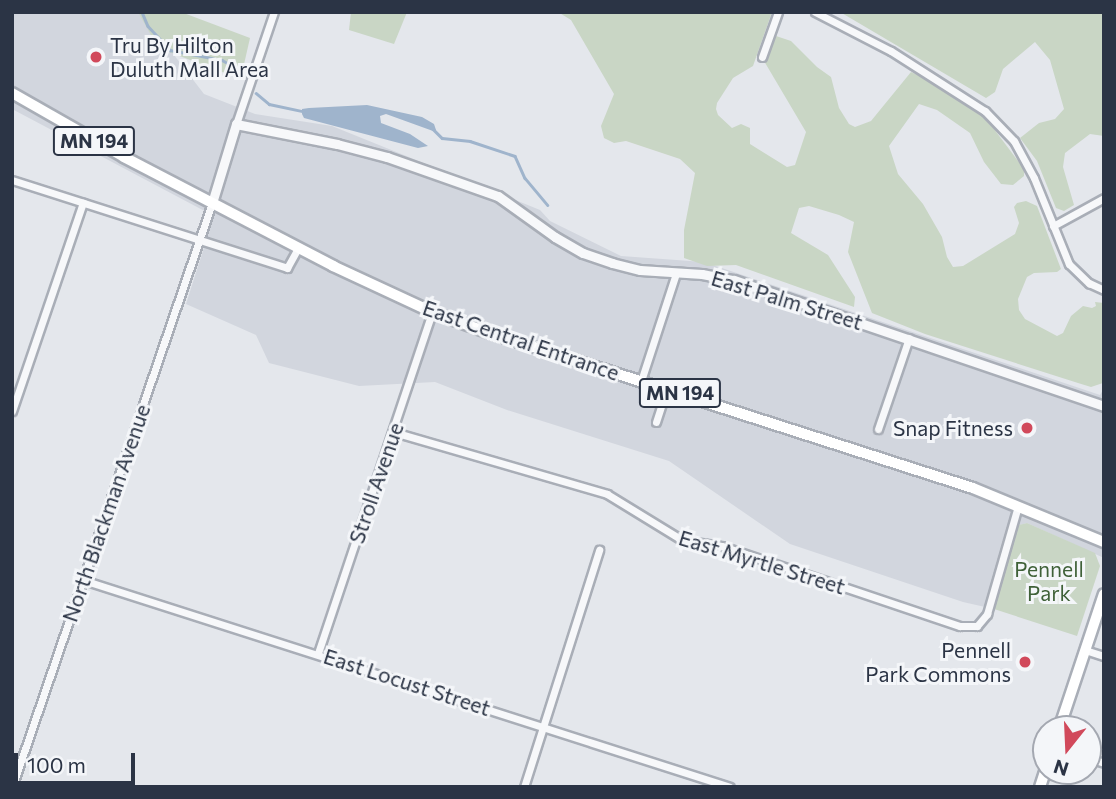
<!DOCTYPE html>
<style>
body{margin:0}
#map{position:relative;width:1116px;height:799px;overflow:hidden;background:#e4e7ec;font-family:Commissioner,sans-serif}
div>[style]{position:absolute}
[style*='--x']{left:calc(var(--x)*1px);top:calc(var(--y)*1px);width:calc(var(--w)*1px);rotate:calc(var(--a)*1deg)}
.built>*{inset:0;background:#d2d6de}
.green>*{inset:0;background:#c9d6c5}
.water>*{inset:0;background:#9fb4cc}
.stream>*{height:2.5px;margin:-1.25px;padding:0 1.25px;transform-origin:1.25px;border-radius:1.25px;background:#9fb4cc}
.roads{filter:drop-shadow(2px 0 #a9aeb7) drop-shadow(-2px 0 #a9aeb7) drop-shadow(0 2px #a9aeb7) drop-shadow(0 -2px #a9aeb7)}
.minor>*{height:7px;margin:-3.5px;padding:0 3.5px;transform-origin:3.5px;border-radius:3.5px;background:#f7f8fa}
.tertiary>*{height:9px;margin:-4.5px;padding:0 4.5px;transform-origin:4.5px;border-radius:4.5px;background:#f7f8fa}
.secondary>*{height:10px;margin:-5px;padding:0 5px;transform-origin:5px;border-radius:5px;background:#fff}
.trunk>*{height:10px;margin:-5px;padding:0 5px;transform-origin:5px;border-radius:5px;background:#fff}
.dots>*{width:19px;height:19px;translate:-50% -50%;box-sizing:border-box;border:4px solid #f4f6f9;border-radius:50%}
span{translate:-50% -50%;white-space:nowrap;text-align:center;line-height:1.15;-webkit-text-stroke:6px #f4f6f9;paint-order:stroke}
.shield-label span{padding:2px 5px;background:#f4f6f9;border:2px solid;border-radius:5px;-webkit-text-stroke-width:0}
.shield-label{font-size:19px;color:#2b3445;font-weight:700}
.poi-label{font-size:21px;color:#2b3445}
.left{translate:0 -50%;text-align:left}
.right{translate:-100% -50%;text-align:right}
.street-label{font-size:21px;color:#2b3445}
.park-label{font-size:21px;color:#3f6138}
.frame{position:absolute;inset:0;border:14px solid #2b3445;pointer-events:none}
.north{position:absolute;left:1032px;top:715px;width:70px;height:70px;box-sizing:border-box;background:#f4f6f9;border:2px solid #a4a8b1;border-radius:50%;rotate:198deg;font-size:19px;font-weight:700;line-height:28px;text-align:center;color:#2b3445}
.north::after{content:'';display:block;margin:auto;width:24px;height:32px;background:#d1495b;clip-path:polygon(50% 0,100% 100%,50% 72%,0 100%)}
.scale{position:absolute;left:14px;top:753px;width:121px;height:32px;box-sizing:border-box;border:4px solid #2b3445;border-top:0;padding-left:9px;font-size:21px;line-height:24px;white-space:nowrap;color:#2b3445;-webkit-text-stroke:5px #f4f6f9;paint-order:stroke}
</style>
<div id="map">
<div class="built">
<i style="clip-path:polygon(12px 12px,141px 12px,204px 94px,255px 114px,332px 126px,540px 210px,550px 221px,621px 256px,704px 262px,1100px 395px,1104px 388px,1104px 558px,1027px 523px,1020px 525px,994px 609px,963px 602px,790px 544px,669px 461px,507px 410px,435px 382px,359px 386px,269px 363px,256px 335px,186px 304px,214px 216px,12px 109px)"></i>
</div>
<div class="green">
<i style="clip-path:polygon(138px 12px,181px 12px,250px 38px,242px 73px,238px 78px,169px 52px,151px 35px)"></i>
<i style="clip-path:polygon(351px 12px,407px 12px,394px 44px,349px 30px)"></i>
<i style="clip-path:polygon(558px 12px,772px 12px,753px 66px,733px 78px,717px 103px,716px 109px,718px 115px,732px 128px,741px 124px,750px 128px,750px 144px,787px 167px,795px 165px,806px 132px,764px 61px,773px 35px,791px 41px,817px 67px,831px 77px,839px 108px,849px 124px,855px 127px,871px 121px,911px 72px,947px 89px,975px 109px,994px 129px,1024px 169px,1024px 176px,1013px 185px,1001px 184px,984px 162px,970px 133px,937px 110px,919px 104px,889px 146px,898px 174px,923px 204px,942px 237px,947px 257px,953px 267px,963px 266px,1015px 234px,1019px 223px,1014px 207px,1017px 203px,1026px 201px,1037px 206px,1061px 269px,1057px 272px,1034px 273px,1027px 277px,1018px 299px,1019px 310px,1025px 319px,1057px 336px,1063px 333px,1071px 316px,1083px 306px,1092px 308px,1096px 306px,1095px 302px,1104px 303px,1103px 383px,1091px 387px,1078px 383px,925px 334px,872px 313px,848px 252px,854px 222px,839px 215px,809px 206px,799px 208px,791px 233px,828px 255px,855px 297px,854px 307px,736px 265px,707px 266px,684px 258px,684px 230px,695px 173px,680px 159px,626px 141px,614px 143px,604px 138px,601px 126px,614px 94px,571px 20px)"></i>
<i style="clip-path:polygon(840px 12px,1104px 12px,1104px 136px,1090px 134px,1065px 153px,1063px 167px,1074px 205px,1064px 211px,1056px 208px,1037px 161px,1020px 138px,1039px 123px,1055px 119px,1064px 109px,1050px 60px,1035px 42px,1003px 69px,995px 92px,986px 98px)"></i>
<i style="clip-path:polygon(1027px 523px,1095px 553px,1100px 566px,1077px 636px,994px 609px,1019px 525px)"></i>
</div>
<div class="water">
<i style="clip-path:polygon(367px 105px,422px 117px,434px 124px,436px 130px,433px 131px,386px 114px,380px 116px,381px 123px,410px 134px,428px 146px,418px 148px,304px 118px,302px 114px,302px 109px,309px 108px)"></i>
</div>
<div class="stream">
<i style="--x:142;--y:12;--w:15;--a:67"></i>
<i style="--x:148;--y:26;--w:33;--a:47"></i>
<i style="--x:170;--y:50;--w:53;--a:10.9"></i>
<i style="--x:222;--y:60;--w:10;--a:29"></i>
<i style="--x:231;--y:65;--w:11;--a:56"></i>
<i style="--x:256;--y:93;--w:17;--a:40"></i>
<i style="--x:269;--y:104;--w:35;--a:12"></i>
<i style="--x:432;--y:128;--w:14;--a:45"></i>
<i style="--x:442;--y:138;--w:28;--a:6"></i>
<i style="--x:470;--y:141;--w:47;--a:18.4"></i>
<i style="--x:515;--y:156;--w:24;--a:66"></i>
<i style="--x:525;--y:178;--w:35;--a:50"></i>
</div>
<div class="roads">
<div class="minor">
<i style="--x:815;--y:12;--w:85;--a:27.2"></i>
<i style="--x:891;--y:51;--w:112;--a:32.6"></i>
<i style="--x:985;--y:111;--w:42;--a:46"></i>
<i style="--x:1014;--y:141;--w:42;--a:61.6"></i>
<i style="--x:1034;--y:178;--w:93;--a:67.9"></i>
<i style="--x:1069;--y:264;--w:28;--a:44"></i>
<i style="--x:1089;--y:283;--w:17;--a:25"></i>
<i style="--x:762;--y:57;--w:48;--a:-70.4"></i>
<i style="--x:236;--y:124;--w:118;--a:-71.3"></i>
<i style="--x:12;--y:180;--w:289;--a:17.7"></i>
<i style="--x:287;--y:268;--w:23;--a:-61"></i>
<i style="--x:1053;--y:226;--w:58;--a:-28.8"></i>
<i style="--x:641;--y:381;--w:114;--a:-72"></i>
<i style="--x:12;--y:411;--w:220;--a:-71.2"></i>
<i style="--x:656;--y:422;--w:35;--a:-72"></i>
<i style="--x:878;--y:429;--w:96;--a:-71.2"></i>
<i style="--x:394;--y:432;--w:222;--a:16.2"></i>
<i style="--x:607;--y:494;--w:88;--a:31.5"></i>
<i style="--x:682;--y:540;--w:40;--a:8.5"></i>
<i style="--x:722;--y:546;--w:251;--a:18.6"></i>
<i style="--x:960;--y:626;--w:17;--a:0"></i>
<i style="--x:977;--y:626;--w:16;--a:-50"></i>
<i style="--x:987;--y:614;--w:112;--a:-74"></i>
<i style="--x:83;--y:580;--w:679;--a:17.74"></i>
<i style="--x:1085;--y:650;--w:20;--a:18"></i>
<i style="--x:318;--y:653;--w:360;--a:-71.5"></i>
<i style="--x:1088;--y:758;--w:17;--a:17"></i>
<i style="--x:12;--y:787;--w:617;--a:-71.1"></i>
<i style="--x:524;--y:787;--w:249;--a:-72.4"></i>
</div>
<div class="tertiary">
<i style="--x:212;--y:203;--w:83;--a:-73.1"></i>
<i style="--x:236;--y:124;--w:103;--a:11.2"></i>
<i style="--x:337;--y:144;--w:52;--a:14.6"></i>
<i style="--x:387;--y:157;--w:118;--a:19.4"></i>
<i style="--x:498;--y:196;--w:70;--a:35.7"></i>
<i style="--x:555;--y:237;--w:32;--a:30"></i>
<i style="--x:583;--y:253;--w:31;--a:19"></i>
<i style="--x:612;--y:263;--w:29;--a:14"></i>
<i style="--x:640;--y:270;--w:62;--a:3.7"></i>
<i style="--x:702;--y:274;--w:33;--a:11"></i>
<i style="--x:734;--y:280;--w:391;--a:18.8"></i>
</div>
<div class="secondary">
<i style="--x:1059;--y:729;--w:142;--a:-71.6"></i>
<i style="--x:1040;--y:787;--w:20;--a:-72"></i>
</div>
<div class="trunk">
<i style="--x:12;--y:93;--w:129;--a:29.7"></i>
<i style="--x:124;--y:157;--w:236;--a:27.5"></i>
<i style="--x:333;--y:266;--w:109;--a:24.9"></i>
<i style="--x:432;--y:312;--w:59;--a:20"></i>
<i style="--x:487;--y:332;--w:510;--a:17.8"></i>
<i style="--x:973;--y:488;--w:142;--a:22.4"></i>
</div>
</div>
<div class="dots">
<i style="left:96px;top:57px;background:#d1495b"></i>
<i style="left:1027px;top:428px;background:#d1495b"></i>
<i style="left:1025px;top:662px;background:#d1495b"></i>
</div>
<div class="shield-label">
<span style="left:94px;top:141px">MN 194</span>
<span style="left:680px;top:393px">MN 194</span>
</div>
<div class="poi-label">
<span class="left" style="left:110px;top:57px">Tru By Hilton<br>Duluth Mall Area</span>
<span class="right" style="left:1013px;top:428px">Snap Fitness</span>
<span class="right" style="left:1011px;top:662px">Pennell<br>Park Commons</span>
</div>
<div class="street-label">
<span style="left:787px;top:300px;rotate:17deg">East Palm Street</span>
<span style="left:521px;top:340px;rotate:19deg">East Central Entrance</span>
<span style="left:376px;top:483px;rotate:-71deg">Stroll Avenue</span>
<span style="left:106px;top:513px;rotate:-71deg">North Blackman Avenue</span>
<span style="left:762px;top:562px;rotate:17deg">East Myrtle Street</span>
<span style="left:407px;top:682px;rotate:18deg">East Locust Street</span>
</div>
<div class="park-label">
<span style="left:1049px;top:581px">Pennell<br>Park</span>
</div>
<div class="frame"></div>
<div class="north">N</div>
<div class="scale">100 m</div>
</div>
